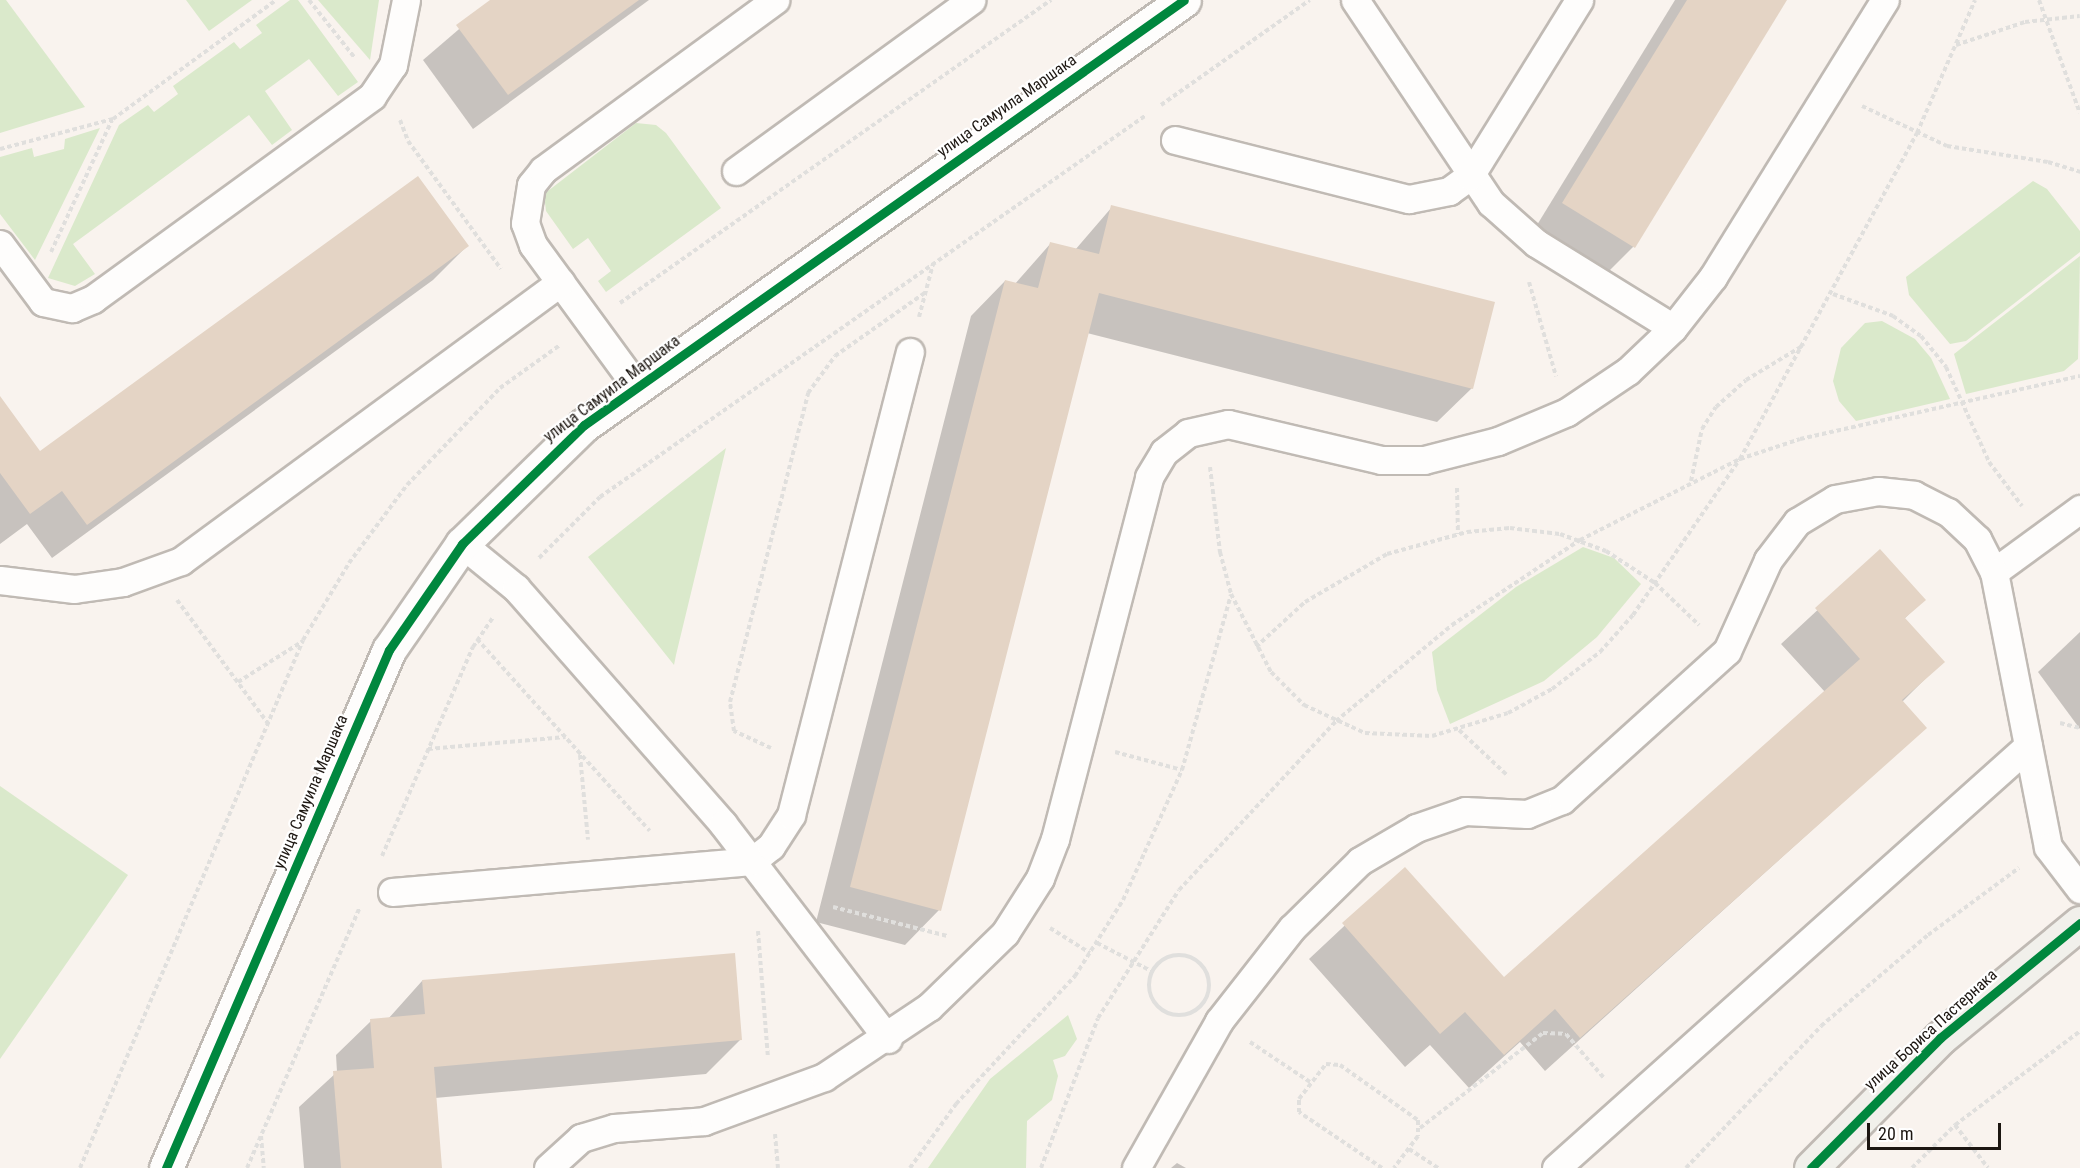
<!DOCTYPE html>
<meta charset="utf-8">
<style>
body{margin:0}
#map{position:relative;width:2080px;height:1168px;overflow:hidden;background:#f9f3ee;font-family:"Roboto Condensed",sans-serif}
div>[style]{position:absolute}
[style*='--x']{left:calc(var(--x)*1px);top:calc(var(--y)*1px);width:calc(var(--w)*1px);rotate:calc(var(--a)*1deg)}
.green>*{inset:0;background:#dae9cb}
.shadow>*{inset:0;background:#0003}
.building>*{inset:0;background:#e4d4c5}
.path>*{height:4px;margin-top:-2px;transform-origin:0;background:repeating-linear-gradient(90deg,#e0dfdd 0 4.5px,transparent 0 7.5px)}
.path>.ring{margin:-2px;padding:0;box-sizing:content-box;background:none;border:4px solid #e0dfdd;border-radius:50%}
.roads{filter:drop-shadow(2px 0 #c0bab4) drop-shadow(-2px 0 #c0bab4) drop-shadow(0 2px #c0bab4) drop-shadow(0 -2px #c0bab4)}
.lane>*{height:27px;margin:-13.5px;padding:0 13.5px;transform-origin:13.5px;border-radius:13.5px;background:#fefdfc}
.street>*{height:33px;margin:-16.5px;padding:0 16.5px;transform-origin:16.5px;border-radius:16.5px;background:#fefdfc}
.secondary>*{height:33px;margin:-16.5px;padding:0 16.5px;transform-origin:16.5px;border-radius:16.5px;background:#f1f0eb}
.cycleway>*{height:9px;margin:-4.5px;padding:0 4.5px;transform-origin:4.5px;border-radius:4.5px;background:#00873e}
span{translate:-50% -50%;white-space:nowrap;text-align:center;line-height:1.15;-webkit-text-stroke:4.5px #fff;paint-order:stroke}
.street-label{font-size:16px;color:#1c1611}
.scale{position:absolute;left:1867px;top:1123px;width:134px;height:27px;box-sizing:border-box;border:3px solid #1c1611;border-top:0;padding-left:8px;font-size:18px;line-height:21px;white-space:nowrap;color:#1c1611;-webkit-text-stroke:4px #fff;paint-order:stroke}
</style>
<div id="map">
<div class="green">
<i style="clip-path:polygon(0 0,6px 0,85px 107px,0 133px)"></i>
<i style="clip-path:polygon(186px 0,252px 0,209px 31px)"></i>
<i style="clip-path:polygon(290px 0,298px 0,358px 82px,338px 96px,309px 59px,265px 91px,292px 130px,272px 145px,249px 115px,73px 244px,95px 274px,75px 286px,48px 278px,119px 125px,148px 105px,154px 112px,178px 94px,173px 86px,234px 42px,240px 49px,262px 33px,256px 25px)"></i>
<i style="clip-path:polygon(318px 0,379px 0,370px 60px)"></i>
<i style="clip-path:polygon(636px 123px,656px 125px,666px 133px,721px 208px,606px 292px,598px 281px,611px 271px,588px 238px,573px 249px,546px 211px,544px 194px)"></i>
<i style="clip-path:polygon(100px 128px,35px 260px,0 214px,0 157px,32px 148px,34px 157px,64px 149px,65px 139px)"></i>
<i style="clip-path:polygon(2033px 181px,2047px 189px,2080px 231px,2080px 252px,1966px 341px,1950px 344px,1909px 295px,1906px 277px)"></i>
<i style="clip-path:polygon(2080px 256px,2078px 359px,2064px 371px,1966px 394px,1954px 354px)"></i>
<i style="clip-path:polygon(1882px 321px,1915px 339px,1931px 358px,1950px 399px,1856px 421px,1839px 401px,1833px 381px,1841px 348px,1865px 323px)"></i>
<i style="clip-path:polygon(726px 448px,676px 655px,674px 665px,588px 557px)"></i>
<i style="clip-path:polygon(1583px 547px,1614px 558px,1641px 584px,1597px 637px,1544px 681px,1450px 724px,1437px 690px,1432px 652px,1516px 587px)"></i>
<i style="clip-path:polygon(0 786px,128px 875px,0 1059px)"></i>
<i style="clip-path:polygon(1068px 1015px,1077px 1039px,1065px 1056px,1053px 1060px,1058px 1076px,1052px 1100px,1027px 1121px,1026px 1168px,928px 1168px,990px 1079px)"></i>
</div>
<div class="shadow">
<i style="clip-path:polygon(493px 0,649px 0,473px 129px,423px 60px)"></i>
<i style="clip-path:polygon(1675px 0,1785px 0,1633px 247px,1599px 281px,1529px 238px)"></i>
<i style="clip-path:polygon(1112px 207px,1472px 388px,1437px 422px,1087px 333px,939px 910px,905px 945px,816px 922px,971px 316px,1005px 281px,1015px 284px,1051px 243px,1075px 250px)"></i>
<i style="clip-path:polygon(467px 246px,433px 280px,52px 558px,27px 524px,0 544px,0 399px,40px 454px)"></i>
<i style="clip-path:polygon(1880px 552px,1924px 600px,1904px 619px,1942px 662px,1902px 702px,1925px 728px,1545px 1071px,1520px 1042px,1469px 1088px,1430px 1045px,1405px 1067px,1309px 959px,1405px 869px,1504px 979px,1825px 692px,1781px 644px)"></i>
<i style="clip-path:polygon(2080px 632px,2080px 729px,2038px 672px)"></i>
<i style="clip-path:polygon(422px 981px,740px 1040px,706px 1074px,435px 1098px,441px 1168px,304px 1168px,299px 1107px,337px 1072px,336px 1055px,371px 1021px,388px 1019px)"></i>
<i style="clip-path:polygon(1177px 1163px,1186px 1168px,1171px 1168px)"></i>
</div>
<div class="building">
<i style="clip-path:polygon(490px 0,639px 0,508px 95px,456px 25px)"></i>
<i style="clip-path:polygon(1687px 0,1787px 0,1635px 248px,1562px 203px)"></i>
<i style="clip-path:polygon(418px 176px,469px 246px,87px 525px,62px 491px,30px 514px,0 473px,0 396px,40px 451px)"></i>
<i style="clip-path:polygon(1111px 205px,1495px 302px,1473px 389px,1099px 293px,941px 911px,850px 887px,1005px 280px,1038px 288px,1050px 242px,1099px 254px)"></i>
<i style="clip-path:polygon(1880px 549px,1926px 600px,1905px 618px,1945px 662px,1902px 700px,1927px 728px,1580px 1038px,1555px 1009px,1504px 1055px,1465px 1012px,1440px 1034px,1342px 923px,1405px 867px,1504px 977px,1860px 659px,1815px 608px)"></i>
<i style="clip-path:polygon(735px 953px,742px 1040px,434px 1067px,442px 1168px,341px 1168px,333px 1071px,374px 1068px,370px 1019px,425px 1014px,422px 980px)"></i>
</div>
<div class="path">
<i style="--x:309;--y:0;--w:74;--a:51.6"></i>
<i style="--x:2039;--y:0;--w:120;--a:70.1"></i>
<i style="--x:1956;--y:45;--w:73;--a:-18.4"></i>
<i style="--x:2025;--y:22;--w:55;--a:-6.2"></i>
<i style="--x:1161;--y:105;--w:182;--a:-35.2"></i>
<i style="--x:1862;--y:106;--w:94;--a:25.2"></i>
<i style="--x:1947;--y:146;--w:102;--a:9"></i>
<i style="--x:2048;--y:162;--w:34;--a:17"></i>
<i style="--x:400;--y:120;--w:22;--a:69"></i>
<i style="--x:408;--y:141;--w:158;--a:54"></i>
<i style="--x:0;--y:149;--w:117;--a:-14.9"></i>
<i style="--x:113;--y:119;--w:202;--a:-36.1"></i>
<i style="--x:51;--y:252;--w:145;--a:-65.2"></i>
<i style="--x:1529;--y:282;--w:98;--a:74"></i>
<i style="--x:1833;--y:294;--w:64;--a:20.1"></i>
<i style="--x:1893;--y:316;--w:34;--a:36"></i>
<i style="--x:1921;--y:336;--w:40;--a:51"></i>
<i style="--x:1946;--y:367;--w:104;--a:65.6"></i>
<i style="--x:1989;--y:462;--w:55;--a:53.1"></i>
<i style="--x:620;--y:303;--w:527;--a:-35.11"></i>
<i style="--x:919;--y:317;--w:55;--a:-75.2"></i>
<i style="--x:1210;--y:467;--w:86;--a:83.3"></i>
<i style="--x:1220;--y:552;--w:43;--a:75.3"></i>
<i style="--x:1231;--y:594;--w:88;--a:62.9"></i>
<i style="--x:1271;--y:672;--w:47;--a:45"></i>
<i style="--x:1304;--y:705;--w:67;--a:24.7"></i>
<i style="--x:1365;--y:733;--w:67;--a:2.6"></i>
<i style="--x:1432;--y:736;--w:79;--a:-16.8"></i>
<i style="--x:1508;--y:713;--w:50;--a:-28.6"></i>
<i style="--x:1552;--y:689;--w:61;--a:-37.6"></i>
<i style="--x:1600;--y:652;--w:50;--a:-48.3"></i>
<i style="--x:1633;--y:615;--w:189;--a:-55.6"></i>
<i style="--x:1740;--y:459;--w:371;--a:-61.5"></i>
<i style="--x:1917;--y:133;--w:145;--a:-66.4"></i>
<i style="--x:1691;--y:481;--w:53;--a:-78.1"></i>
<i style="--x:1702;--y:429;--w:26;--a:-58"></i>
<i style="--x:1716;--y:407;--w:40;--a:-42"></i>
<i style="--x:1746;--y:380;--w:68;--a:-31.1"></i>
<i style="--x:1457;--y:488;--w:46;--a:88.8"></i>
<i style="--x:539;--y:558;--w:86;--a:-45"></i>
<i style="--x:600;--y:497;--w:665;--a:-34.96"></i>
<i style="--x:177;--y:600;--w:155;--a:53.6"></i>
<i style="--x:477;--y:639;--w:258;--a:48"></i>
<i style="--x:1256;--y:647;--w:67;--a:-42.6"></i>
<i style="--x:1305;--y:602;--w:95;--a:-30.3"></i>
<i style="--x:1387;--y:554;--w:83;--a:-15.4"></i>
<i style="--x:1467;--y:532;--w:43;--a:-5.3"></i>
<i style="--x:1510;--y:528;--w:50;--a:6.8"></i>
<i style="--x:1560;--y:534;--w:49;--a:20.3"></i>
<i style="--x:1606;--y:551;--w:59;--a:33.1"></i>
<i style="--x:1655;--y:583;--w:61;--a:43.7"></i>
<i style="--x:238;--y:682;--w:77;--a:-32.2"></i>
<i style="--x:2060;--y:723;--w:21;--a:14"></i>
<i style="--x:1459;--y:730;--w:67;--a:43.2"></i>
<i style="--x:771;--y:748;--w:41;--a:-155.3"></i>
<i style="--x:734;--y:731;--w:29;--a:-98"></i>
<i style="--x:730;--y:702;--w:319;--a:-75.8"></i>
<i style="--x:808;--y:393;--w:46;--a:-53.9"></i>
<i style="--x:835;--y:356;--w:111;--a:-35.1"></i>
<i style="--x:428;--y:749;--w:138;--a:-5"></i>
<i style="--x:1115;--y:752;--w:69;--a:15"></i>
<i style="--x:580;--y:755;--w:85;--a:84.6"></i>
<i style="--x:382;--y:856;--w:228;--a:-66.5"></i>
<i style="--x:473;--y:647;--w:37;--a:-56"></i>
<i style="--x:833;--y:907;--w:119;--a:14.2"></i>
<i style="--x:1050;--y:928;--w:47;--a:32"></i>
<i style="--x:758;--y:931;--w:127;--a:85.5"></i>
<i style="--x:1097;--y:943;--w:61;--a:27.4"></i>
<i class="ring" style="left:1149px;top:955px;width:56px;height:56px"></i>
<i style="--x:1250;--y:1042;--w:72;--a:33.7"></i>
<i style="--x:1955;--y:1125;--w:54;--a:52.5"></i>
<i style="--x:1420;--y:1128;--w:155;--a:-37.7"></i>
<i style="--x:1543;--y:1033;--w:23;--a:2"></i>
<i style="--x:1566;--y:1034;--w:58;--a:49.2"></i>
<i style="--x:775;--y:1134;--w:34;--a:85"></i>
<i style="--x:261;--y:1136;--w:32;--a:85"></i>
<i style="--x:1409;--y:1149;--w:35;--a:33"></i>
<i style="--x:80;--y:1168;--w:573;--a:-67.1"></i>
<i style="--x:303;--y:640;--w:90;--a:-59.1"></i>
<i style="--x:349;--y:563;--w:97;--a:-53.4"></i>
<i style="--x:407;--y:485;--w:134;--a:-46.2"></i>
<i style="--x:500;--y:388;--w:74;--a:-35.6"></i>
<i style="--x:247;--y:1168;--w:284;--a:-66.6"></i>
<i style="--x:910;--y:1168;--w:79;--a:-54.3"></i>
<i style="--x:956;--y:1104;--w:175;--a:-47.1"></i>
<i style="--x:1075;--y:976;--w:90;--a:-57.7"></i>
<i style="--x:1123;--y:900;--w:143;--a:-65.6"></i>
<i style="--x:1182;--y:770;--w:182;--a:-74.4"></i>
<i style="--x:1041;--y:1168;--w:160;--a:-69.2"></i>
<i style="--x:1098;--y:1018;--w:151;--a:-57.7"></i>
<i style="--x:1179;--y:890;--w:231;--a:-47.1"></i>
<i style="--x:1336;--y:721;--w:151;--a:-39.6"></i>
<i style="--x:1452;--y:625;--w:154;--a:-33.6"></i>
<i style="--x:1580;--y:540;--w:179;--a:-26.9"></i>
<i style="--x:1740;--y:459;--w:63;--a:-18.4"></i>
<i style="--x:1800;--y:439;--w:287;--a:-12.7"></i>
<i style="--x:1382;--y:1168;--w:100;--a:-146"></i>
<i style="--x:1299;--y:1112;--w:13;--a:-90"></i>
<i style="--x:1299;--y:1099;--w:44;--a:-52.4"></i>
<i style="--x:1326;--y:1064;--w:14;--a:4"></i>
<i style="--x:1340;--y:1065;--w:95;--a:35.2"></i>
<i style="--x:1418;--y:1120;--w:16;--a:90"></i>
<i style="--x:1418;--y:1136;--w:40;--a:127"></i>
<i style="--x:1686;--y:1168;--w:196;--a:-46.4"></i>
<i style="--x:1821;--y:1026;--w:140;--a:-40.4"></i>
<i style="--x:1928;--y:935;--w:113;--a:-36.4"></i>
<i style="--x:1912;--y:1168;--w:61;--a:-45"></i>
<i style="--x:1955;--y:1125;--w:156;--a:-36.9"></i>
</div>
<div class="roads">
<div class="lane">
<i style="--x:1355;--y:0;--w:244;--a:56.2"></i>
<i style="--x:1491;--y:203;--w:60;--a:41.6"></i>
<i style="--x:1536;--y:243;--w:161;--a:31.8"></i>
<i style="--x:1175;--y:140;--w:241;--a:14.2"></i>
<i style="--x:1409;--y:199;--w:41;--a:-11.3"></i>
<i style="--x:1449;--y:191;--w:26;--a:-36"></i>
<i style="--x:1470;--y:176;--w:207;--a:-58.2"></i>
<i style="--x:736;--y:171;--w:291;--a:-36"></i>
<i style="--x:0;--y:244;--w:72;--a:53.4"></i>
<i style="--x:43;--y:302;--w:30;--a:12"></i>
<i style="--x:72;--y:308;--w:23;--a:-23"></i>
<i style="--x:93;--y:299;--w:345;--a:-36"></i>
<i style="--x:372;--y:96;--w:37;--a:-56"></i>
<i style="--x:393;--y:65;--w:66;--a:-78.7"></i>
<i style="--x:637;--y:387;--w:176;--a:-126.2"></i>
<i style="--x:533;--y:245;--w:23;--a:-110"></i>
<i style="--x:525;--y:223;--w:38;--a:-81"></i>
<i style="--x:531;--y:185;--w:19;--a:-51"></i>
<i style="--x:543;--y:170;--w:288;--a:-36.2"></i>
<i style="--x:462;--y:544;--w:70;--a:39.2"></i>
<i style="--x:516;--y:588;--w:314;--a:48.7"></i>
<i style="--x:723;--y:824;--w:271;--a:52.5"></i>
<i style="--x:1994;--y:572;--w:107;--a:-36.2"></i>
<i style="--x:0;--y:580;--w:75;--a:6.9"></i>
<i style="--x:74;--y:589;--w:49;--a:-8.1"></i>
<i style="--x:123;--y:582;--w:62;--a:-19.9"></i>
<i style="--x:181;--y:561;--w:471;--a:-36.3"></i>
<i style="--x:392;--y:892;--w:361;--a:-4.9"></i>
<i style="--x:752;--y:861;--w:24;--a:-38"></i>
<i style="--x:771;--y:846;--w:37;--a:-57"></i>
<i style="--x:791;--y:815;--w:478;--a:-75.6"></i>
<i style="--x:548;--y:1168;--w:45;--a:-42.3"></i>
<i style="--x:581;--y:1138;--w:34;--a:-17"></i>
<i style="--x:614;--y:1128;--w:90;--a:-4.4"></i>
<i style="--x:704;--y:1121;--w:128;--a:-20.1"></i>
<i style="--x:824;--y:1077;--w:126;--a:-33.7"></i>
<i style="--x:929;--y:1007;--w:106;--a:-44.2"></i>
<i style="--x:1005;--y:933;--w:65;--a:-57.5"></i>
<i style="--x:1040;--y:878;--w:42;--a:-69"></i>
<i style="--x:1055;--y:839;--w:374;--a:-75.4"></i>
<i style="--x:1149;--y:477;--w:29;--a:-59"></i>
<i style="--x:1164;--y:452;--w:31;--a:-38"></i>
<i style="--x:1188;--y:433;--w:41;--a:-12.7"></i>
<i style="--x:1228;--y:424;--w:157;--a:13.2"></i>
<i style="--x:1381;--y:460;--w:43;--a:0"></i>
<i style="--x:1424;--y:460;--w:76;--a:-14.4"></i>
<i style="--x:1498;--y:441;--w:75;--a:-22.8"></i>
<i style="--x:1567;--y:412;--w:73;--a:-33.9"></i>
<i style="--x:1628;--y:371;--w:62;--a:-43.7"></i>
<i style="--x:1673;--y:328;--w:65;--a:-51.9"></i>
<i style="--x:1713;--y:277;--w:326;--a:-58.2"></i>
<i style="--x:1136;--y:1168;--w:169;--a:-60.5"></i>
<i style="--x:1219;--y:1021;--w:118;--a:-51.9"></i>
<i style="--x:1292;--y:928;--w:95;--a:-44.6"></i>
<i style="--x:1360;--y:861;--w:65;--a:-30.5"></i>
<i style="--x:1416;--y:828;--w:52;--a:-19.1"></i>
<i style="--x:1465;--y:811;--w:62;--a:2.8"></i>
<i style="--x:1527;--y:814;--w:38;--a:-22"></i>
<i style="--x:1562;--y:800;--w:222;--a:-42.1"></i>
<i style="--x:1727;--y:651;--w:100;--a:-65.7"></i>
<i style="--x:1768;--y:560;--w:48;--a:-52.7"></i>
<i style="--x:1797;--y:522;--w:44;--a:-31.2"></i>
<i style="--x:1835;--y:499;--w:44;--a:-10.5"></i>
<i style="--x:1878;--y:491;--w:36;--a:6"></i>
<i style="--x:1914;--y:495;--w:38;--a:27"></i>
<i style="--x:1948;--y:512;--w:40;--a:43"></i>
<i style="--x:1977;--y:539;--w:37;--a:63"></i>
<i style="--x:1994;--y:572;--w:280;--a:78.9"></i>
<i style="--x:2048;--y:847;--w:53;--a:52.7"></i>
<i style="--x:1556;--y:1168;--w:633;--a:-41.8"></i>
</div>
<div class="street">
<i style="--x:166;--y:1168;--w:564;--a:-66.71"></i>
<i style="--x:389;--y:650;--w:129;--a:-55.4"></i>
<i style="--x:462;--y:544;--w:170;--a:-44.3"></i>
<i style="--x:584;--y:425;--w:735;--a:-35.31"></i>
</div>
<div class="secondary">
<i style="--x:1811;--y:1168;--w:183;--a:-45.2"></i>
<i style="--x:1940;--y:1038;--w:181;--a:-39.4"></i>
</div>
</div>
<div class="cycleway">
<i style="--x:166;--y:1168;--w:564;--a:-66.71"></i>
<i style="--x:389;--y:650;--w:129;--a:-55.4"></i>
<i style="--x:462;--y:544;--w:170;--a:-44.3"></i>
<i style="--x:584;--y:425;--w:735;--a:-35.31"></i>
<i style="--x:1811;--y:1168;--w:183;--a:-45.2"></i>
<i style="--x:1940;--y:1038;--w:181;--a:-39.4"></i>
</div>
<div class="street-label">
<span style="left:1007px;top:106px;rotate:-35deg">улица Самуила Маршака</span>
<span style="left:612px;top:389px;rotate:-37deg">улица Самуила Маршака</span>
<span style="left:311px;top:792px;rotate:-67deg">улица Самуила Маршака</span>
<span style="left:1931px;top:1030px;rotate:-42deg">улица Бориса Пастернака</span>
</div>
<div class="scale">20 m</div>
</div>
